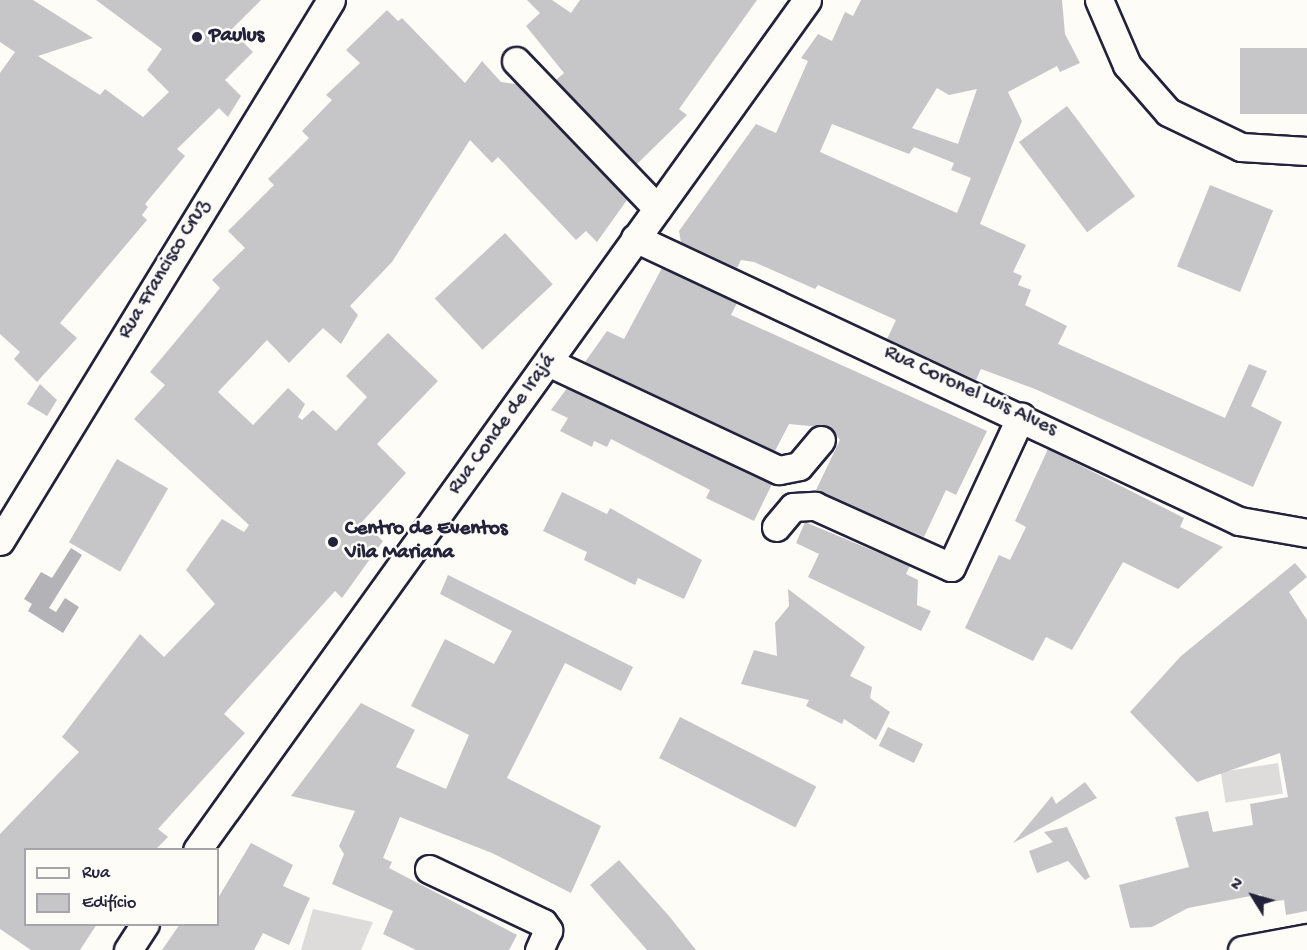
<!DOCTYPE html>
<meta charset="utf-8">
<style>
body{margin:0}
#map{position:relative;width:1307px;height:950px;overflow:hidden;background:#fdfcf7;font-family:"Gochi Hand",sans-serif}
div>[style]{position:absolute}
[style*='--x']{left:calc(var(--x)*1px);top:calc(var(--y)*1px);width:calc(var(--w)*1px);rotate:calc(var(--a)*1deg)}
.green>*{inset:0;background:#dddcdb;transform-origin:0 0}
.water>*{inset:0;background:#b2b2b7}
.building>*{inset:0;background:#c6c6c8;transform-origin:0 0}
.roads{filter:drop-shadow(2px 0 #22223b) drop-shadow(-2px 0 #22223b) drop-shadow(0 2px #22223b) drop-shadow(0 -2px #22223b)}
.minor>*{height:27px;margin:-13.5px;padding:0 13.5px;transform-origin:13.5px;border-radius:13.5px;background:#fdfcf7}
.dots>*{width:16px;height:16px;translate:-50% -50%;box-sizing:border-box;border:3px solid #fdfcf7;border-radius:50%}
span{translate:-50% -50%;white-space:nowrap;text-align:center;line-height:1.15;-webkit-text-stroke:5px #fdfcf7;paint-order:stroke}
.poi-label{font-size:21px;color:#22223b;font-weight:700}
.left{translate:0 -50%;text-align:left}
.street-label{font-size:21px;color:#22223b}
.legend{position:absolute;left:24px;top:848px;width:195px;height:78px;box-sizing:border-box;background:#fdfcf7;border:2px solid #a5a5ac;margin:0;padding:8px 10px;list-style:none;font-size:18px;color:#22223b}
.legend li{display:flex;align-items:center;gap:12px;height:30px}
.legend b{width:30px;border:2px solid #a5a5ac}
.north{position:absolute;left:1223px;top:866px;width:60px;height:60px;-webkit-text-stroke:4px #fdfcf7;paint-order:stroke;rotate:307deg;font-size:16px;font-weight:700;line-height:24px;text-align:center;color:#22223b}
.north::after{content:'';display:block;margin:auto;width:21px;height:27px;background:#22223b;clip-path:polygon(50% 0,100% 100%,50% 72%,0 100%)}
</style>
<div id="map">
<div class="green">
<i style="left:1278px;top:763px;width:31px;height:58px;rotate:81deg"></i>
<i style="clip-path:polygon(313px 909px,373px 922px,361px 950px,301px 950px)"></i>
</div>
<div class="water">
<i style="clip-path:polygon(71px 548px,82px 555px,49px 608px,56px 612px,65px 598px,79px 607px,63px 633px,28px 611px,32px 604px,24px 599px,41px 572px,52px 578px)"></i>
</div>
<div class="building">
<i style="clip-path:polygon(0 0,33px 0,93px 38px,38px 56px,100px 95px,105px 89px,143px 117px,169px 92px,147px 70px,162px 49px,96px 0,261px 0,231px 30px,253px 52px,225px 80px,241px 96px,228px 117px,219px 108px,177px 149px,185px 156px,145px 204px,148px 207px,142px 215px,147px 220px,60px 323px,77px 338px,37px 382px,14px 359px,20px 352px,0 334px,0 73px,15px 52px,0 42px)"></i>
<i style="clip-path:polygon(527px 0,552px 0,571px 13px,580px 0,757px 0,679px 109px,687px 115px,637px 164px,556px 80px,564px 73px,526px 26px,540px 13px)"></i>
<i style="clip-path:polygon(evenodd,861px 0,1062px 0,1065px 34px,1080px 63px,1060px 72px,1057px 66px,1008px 92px,1022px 121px,980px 224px,1026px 245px,1013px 272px,1022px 276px,1018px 285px,1031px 290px,1025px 305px,1067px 326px,1058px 344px,1225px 418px,1249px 364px,1267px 371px,1251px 406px,1282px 422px,1253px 487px,1035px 389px,981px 369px,976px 380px,887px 339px,896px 320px,818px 285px,815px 289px,754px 262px,741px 260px,737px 268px,681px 242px,679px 231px,756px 124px,776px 133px,808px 61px,801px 58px,818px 34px,832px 41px,845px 12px,853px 16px,861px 0,937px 88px,949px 95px,977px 89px,958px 144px,912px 128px,937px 88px,861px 0,832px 124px,909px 154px,914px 147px,954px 163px,951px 170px,971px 178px,957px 213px,820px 152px,832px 124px)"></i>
<i style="clip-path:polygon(387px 10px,398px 21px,402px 18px,465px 83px,482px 61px,501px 82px,516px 84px,627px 200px,597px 242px,586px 231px,576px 240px,498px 157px,492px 163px,470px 140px,392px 262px,350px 306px,358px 315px,341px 344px,323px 328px,289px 363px,267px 340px,218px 392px,253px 425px,288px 388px,305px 404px,298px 417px,302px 420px,313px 410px,336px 431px,367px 397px,346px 376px,388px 333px,438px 381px,377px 444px,406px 473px,362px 522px,383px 541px,342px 598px,335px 591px,224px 714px,245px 733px,158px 829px,168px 837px,156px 849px,26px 849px,26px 924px,97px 924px,80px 950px,31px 950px,0 929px,0 834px,79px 752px,62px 737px,140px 634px,164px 657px,215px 604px,186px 570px,222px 519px,244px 532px,249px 525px,134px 419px,165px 385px,150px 372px,220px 288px,212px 280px,245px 248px,228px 231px,274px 185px,268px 179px,309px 138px,302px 131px,332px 100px,326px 95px,360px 63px,346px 50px)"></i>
<i style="left:1307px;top:48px;width:66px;height:67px;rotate:90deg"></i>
<i style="left:1067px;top:106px;width:113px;height:60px;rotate:53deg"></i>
<i style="left:1210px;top:185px;width:68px;height:88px;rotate:22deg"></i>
<i style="left:505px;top:233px;width:70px;height:96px;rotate:47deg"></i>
<i style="clip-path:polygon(662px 268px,737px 303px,731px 315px,987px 431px,956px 495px,946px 490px,924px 537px,816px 490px,840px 440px,831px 428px,789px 424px,775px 451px,585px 362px,607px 331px,624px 339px)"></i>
<i style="clip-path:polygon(40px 384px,57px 400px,47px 416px,27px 404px)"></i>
<i style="clip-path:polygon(567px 388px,772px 484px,754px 521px,706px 498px,710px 490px,611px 439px,607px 447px,594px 441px,592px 447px,560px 431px,568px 418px,551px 410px)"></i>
<i style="clip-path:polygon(1048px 449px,1184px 518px,1180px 527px,1223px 547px,1178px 589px,1123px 562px,1072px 650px,1046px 637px,1033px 661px,965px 628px,999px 555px,1010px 560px,1026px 527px,1015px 521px)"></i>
<i style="left:117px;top:459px;width:59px;height:96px;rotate:30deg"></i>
<i style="clip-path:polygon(562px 492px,607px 514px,610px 508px,702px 560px,684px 599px,638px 578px,635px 585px,584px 560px,587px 552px,543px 531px)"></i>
<i style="clip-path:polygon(805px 522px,910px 566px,906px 574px,918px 580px,917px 605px,931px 611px,921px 631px,808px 577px,819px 554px,796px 543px)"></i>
<i style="clip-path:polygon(1295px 563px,1307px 577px,1289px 592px,1307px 620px,1307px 911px,1286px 915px,1284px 900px,1263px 903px,1261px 894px,1188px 908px,1152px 927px,1130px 928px,1119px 885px,1189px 867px,1175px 817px,1208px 811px,1213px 832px,1253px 825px,1250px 804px,1288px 797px,1280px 753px,1197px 782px,1130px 712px,1181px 656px)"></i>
<i style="clip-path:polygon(448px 575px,633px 667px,621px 691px,565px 663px,507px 778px,601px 826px,571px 893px,492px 853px,400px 817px,383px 858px,392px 862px,389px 868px,517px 935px,509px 950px,416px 950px,383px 934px,393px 911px,332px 884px,344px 854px,339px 846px,355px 811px,291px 796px,361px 703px,415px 730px,396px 767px,446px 789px,469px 735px,411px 706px,445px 639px,494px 664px,512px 631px,440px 594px)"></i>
<i style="clip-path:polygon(788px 589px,865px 647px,850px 676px,872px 687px,870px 698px,890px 712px,876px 740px,844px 719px,842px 724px,806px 706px,809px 700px,741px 684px,754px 650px,777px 656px,775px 623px,789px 606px)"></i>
<i style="left:680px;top:717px;width:153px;height:46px;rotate:27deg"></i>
<i style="left:888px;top:727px;width:39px;height:21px;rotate:26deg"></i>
<i style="clip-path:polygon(1085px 782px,1097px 798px,1013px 843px,1052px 796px,1056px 804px)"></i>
<i style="clip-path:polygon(1067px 827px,1090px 877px,1085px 880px,1068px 861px,1037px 873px,1029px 851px,1053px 842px,1044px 832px)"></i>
<i style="clip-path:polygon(251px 843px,293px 865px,283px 886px,310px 898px,289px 945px,263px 933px,254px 950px,162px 950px,180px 924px,218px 924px,218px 898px)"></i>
<i style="clip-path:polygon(619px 860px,669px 916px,696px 950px,647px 950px,590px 885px)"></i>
</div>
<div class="roads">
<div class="minor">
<i style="--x:1099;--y:0;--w:71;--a:66.7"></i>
<i style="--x:1127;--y:65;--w:62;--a:48.9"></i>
<i style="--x:1168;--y:112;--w:81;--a:25.6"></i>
<i style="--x:1241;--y:147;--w:66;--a:3.5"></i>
<i style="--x:516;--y:61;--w:204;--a:46.2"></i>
<i style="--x:635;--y:238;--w:667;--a:25.11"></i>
<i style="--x:1239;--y:521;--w:69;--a:10"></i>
<i style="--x:548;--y:362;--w:255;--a:25.1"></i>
<i style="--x:779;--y:470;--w:20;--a:-11"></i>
<i style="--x:799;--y:466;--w:34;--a:-50"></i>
<i style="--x:776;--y:527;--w:26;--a:-50"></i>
<i style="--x:793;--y:507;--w:22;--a:-3"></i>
<i style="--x:815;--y:506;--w:149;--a:24.2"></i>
<i style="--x:951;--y:567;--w:166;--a:-65.1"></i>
<i style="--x:0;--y:541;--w:634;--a:-58.54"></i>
<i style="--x:197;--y:850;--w:1046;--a:-54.33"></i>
<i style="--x:429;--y:869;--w:126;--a:25.3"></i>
<i style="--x:543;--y:923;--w:9;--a:54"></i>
<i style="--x:548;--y:930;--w:22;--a:114"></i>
<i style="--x:128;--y:950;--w:31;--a:-57"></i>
<i style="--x:1242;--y:950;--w:66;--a:-10.5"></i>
</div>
</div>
<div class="dots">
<i style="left:197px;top:37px;background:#22223b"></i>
<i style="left:333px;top:542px;background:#22223b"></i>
</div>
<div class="poi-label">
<span class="left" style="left:209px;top:37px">Paulus</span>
<span class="left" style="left:345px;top:542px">Centro de Eventos<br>Vila Mariana</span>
</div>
<div class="street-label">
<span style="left:165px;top:270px;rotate:-59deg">Rua Francisco Cruz</span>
<span style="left:970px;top:392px;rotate:25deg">Rua Coronel Luis Alves</span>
<span style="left:503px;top:425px;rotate:-54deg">Rua Conde de Irajá</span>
</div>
<ul class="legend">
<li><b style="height:8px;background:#fdfcf7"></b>Rua</li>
<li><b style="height:16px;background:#c6c6c8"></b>Edifício</li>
</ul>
<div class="north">N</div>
</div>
